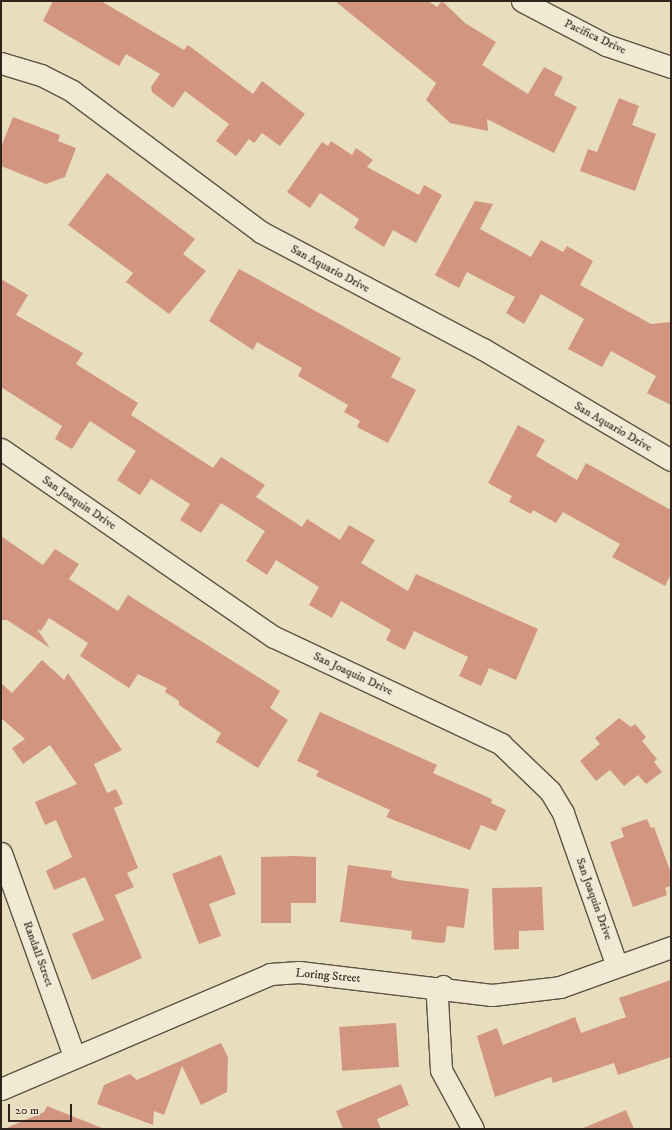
<!DOCTYPE html>
<style>
body{margin:0}
#map{position:relative;width:672px;height:1130px;overflow:hidden;background:#e8debd;font-family:"IM FELL DW Pica",serif}
div>[style]{position:absolute}
[style*='--x']{left:calc(var(--x)*1px);top:calc(var(--y)*1px);width:calc(var(--w)*1px);rotate:calc(var(--a)*1deg)}
.building>*{inset:0;background:#d29580;transform-origin:0 0}
.roads{filter:drop-shadow(1px 0 #5d5244) drop-shadow(-1px 0 #5d5244) drop-shadow(0 1px #5d5244) drop-shadow(0 -1px #5d5244)}
.minor>*{height:21px;margin:-10.5px;padding:0 10.5px;transform-origin:10.5px;border-radius:10.5px;background:#f0ead4}
span{translate:-50% -50%;white-space:nowrap;text-align:center;line-height:1.15;-webkit-text-stroke:3px #f0ead4;paint-order:stroke}
.street-label{font-size:12px;color:#2f241b}
.frame{position:absolute;inset:0;border:2px solid #2f241b;pointer-events:none}
.scale{position:absolute;left:8px;top:1104px;width:64px;height:18px;box-sizing:border-box;border:2px solid #2f241b;border-top:0;padding-left:5px;font-size:12px;line-height:14px;white-space:nowrap;color:#2f241b;-webkit-text-stroke:3px #f0ead4;paint-order:stroke}
</style>
<div id="map">
<div class="building">
<i style="clip-path:polygon(53px 1px,101px 1px,184px 50px,188px 45px,253px 94px,262px 81px,305px 114px,280px 146px,262px 133px,254px 143px,249px 139px,236px 156px,216px 141px,229px 124px,185px 91px,173px 108px,152px 92px,151px 87px,160px 74px,126px 54px,119px 66px,43px 21px)"></i>
<i style="clip-path:polygon(335px 1px,428px 1px,437px 7px,442px 1px,465px 23px,496px 42px,482px 65px,528px 94px,544px 67px,563px 77px,554px 95px,577px 107px,554px 153px,487px 119px,488px 131px,450px 123px,426px 100px,436px 83px)"></i>
<i style="clip-path:polygon(619px 98px,639px 106px,632px 125px,656px 134px,635px 191px,580px 171px,588px 149px,597px 152px)"></i>
<i style="clip-path:polygon(13px 117px,60px 135px,58px 141px,76px 148px,65px 177px,46px 184px,1px 166px,1px 147px)"></i>
<i style="clip-path:polygon(331px 141px,352px 155px,356px 148px,373px 160px,367px 167px,419px 195px,424px 185px,442px 195px,416px 243px,393px 230px,384px 247px,354px 228px,359px 219px,320px 193px,310px 208px,287px 192px,322px 142px,328px 146px)"></i>
<i style="clip-path:polygon(107px 173px,195px 239px,183px 254px,206px 271px,169px 314px,126px 282px,133px 273px,68px 225px)"></i>
<i style="clip-path:polygon(475px 201px,493px 204px,480px 229px,531px 257px,541px 240px,563px 252px,567px 246px,593px 261px,580px 285px,651px 324px,671px 322px,671px 405px,647px 393px,656px 376px,611px 351px,602px 367px,568px 349px,584px 319px,541px 294px,524px 324px,506px 313px,515px 297px,467px 272px,459px 288px,435px 275px)"></i>
<i style="clip-path:polygon(239px 269px,401px 358px,391px 377px,416px 390px,388px 443px,357px 427px,360px 421px,344px 412px,348px 405px,298px 376px,302px 368px,257px 342px,253px 350px,209px 321px)"></i>
<i style="clip-path:polygon(1px 279px,28px 295px,16px 315px,83px 353px,76px 364px,138px 403px,131px 415px,213px 468px,221px 457px,265px 485px,256px 497px,302px 527px,307px 519px,340px 540px,349px 525px,375px 540px,361px 563px,408px 591px,416px 574px,538px 629px,516px 680px,489px 668px,481px 686px,459px 676px,468px 657px,414px 631px,405px 650px,386px 640px,391px 630px,341px 601px,332px 618px,309px 605px,319px 587px,276px 560px,267px 575px,246px 561px,265px 531px,221px 503px,201px 533px,180px 520px,190px 504px,151px 479px,140px 495px,117px 480px,136px 451px,90px 421px,72px 449px,55px 439px,62px 426px,1px 387px)"></i>
<i style="clip-path:polygon(518px 425px,545px 440px,536px 456px,577px 480px,586px 463px,671px 510px,671px 574px,665px 586px,612px 557px,620px 544px,563px 512px,556px 523px,533px 510px,531px 514px,509px 502px,512px 496px,488px 483px)"></i>
<i style="clip-path:polygon(1px 536px,43px 565px,55px 549px,79px 564px,69px 579px,118px 611px,128px 595px,280px 691px,270px 708px,288px 720px,258px 768px,216px 742px,221px 733px,179px 705px,179px 701px,165px 692px,167px 688px,138px 674px,129px 688px,80px 656px,88px 643px,49px 618px,41px 631px,37px 629px,50px 648px,7px 620px,1px 620px)"></i>
<i style="clip-path:polygon(42px 660px,64px 680px,68px 673px,122px 750px,94px 764px,107px 793px,116px 789px,123px 804px,114px 808px,138px 868px,127px 873px,134px 887px,115px 895px,142px 958px,92px 980px,72px 934px,104px 920px,85px 877px,54px 890px,46px 871px,72px 857px,56px 820px,45px 825px,35px 802px,77px 784px,50px 745px,23px 764px,12px 748px,25px 739px,1px 718px,1px 683px,12px 693px)"></i>
<i style="clip-path:polygon(320px 712px,437px 765px,433px 773px,492px 799px,491px 803px,506px 810px,496px 831px,481px 825px,470px 850px,386px 817px,390px 810px,316px 776px,319px 771px,297px 761px)"></i>
<i style="clip-path:polygon(619px 718px,631px 727px,635px 724px,646px 737px,642px 741px,657px 759px,654px 762px,662px 772px,646px 784px,638px 775px,624px 786px,610px 770px,596px 781px,580px 761px,600px 744px,595px 738px)"></i>
<i style="clip-path:polygon(647px 819px,651px 828px,654px 827px,671px 873px,671px 886px,665px 888px,667px 895px,633px 907px,610px 842px,624px 837px,621px 828px)"></i>
<i style="clip-path:polygon(221px 855px,236px 894px,209px 904px,221px 936px,199px 944px,172px 874px)"></i>
<i style="clip-path:polygon(294px 856px,316px 857px,316px 903px,291px 903px,291px 923px,261px 923px,261px 857px)"></i>
<i style="clip-path:polygon(348px 865px,392px 871px,391px 877px,399px 880px,469px 889px,464px 928px,447px 926px,445px 942px,441px 943px,411px 939px,412px 931px,340px 922px)"></i>
<i style="clip-path:polygon(542px 887px,544px 930px,519px 931px,519px 949px,494px 950px,492px 888px)"></i>
<i style="clip-path:polygon(671px 980px,671px 1057px,618px 1075px,614px 1063px,553px 1083px,551px 1077px,495px 1097px,477px 1036px,497px 1028px,503px 1045px,575px 1017px,581px 1033px,626px 1017px,619px 998px)"></i>
<i style="left:396px;top:1023px;width:44px;height:57px;rotate:86deg"></i>
<i style="clip-path:polygon(221px 1043px,228px 1057px,227px 1092px,201px 1105px,182px 1066px,164px 1115px,154px 1111px,153px 1125px,97px 1104px,104px 1085px,130px 1074px,137px 1080px)"></i>
<i style="clip-path:polygon(401px 1084px,409px 1105px,377px 1119px,381px 1129px,343px 1129px,336px 1111px)"></i>
<i style="clip-path:polygon(47px 1106px,102px 1128px,102px 1129px,4px 1129px,44px 1112px)"></i>
<i style="clip-path:polygon(626px 1110px,634px 1129px,581px 1129px)"></i>
</div>
<div class="roads">
<div class="minor">
<i style="--x:522;--y:1;--w:95;--a:27.6"></i>
<i style="--x:606;--y:45;--w:69;--a:18.7"></i>
<i style="--x:1;--y:63;--w:42;--a:16.7"></i>
<i style="--x:41;--y:75;--w:35;--a:27"></i>
<i style="--x:72;--y:91;--w:236;--a:36.7"></i>
<i style="--x:261;--y:232;--w:251;--a:27.8"></i>
<i style="--x:483;--y:349;--w:218;--a:30.6"></i>
<i style="--x:1;--y:449;--w:331;--a:34.6"></i>
<i style="--x:274;--y:637;--w:251;--a:25.2"></i>
<i style="--x:501;--y:744;--w:68;--a:43.8"></i>
<i style="--x:550;--y:791;--w:26;--a:59"></i>
<i style="--x:563;--y:813;--w:162;--a:70.6"></i>
<i style="--x:1;--y:853;--w:216;--a:70.2"></i>
<i style="--x:443;--y:986;--w:13;--a:117"></i>
<i style="--x:437;--y:998;--w:72;--a:86.8"></i>
<i style="--x:441;--y:1070;--w:67;--a:61.5"></i>
<i style="--x:1;--y:1089;--w:293;--a:-23.1"></i>
<i style="--x:270;--y:974;--w:29;--a:-4"></i>
<i style="--x:299;--y:972;--w:194;--a:6.8"></i>
<i style="--x:492;--y:995;--w:68;--a:-6.7"></i>
<i style="--x:560;--y:987;--w:118;--a:-19.8"></i>
</div>
</div>
<div class="street-label">
<span style="left:595px;top:37px;rotate:25deg">Pacifica Drive</span>
<span style="left:330px;top:269px;rotate:28deg">San Aquario Drive</span>
<span style="left:613px;top:427px;rotate:30deg">San Aquario Drive</span>
<span style="left:79px;top:503px;rotate:34deg">San Joaquin Drive</span>
<span style="left:353px;top:674px;rotate:25deg">San Joaquin Drive</span>
<span style="left:594px;top:899px;rotate:70deg">San Joaquin Drive</span>
<span style="left:38px;top:954px;rotate:70deg">Randall Street</span>
<span style="left:328px;top:976px;rotate:5deg">Loring Street</span>
</div>
<div class="frame"></div>
<div class="scale">20 m</div>
</div>
